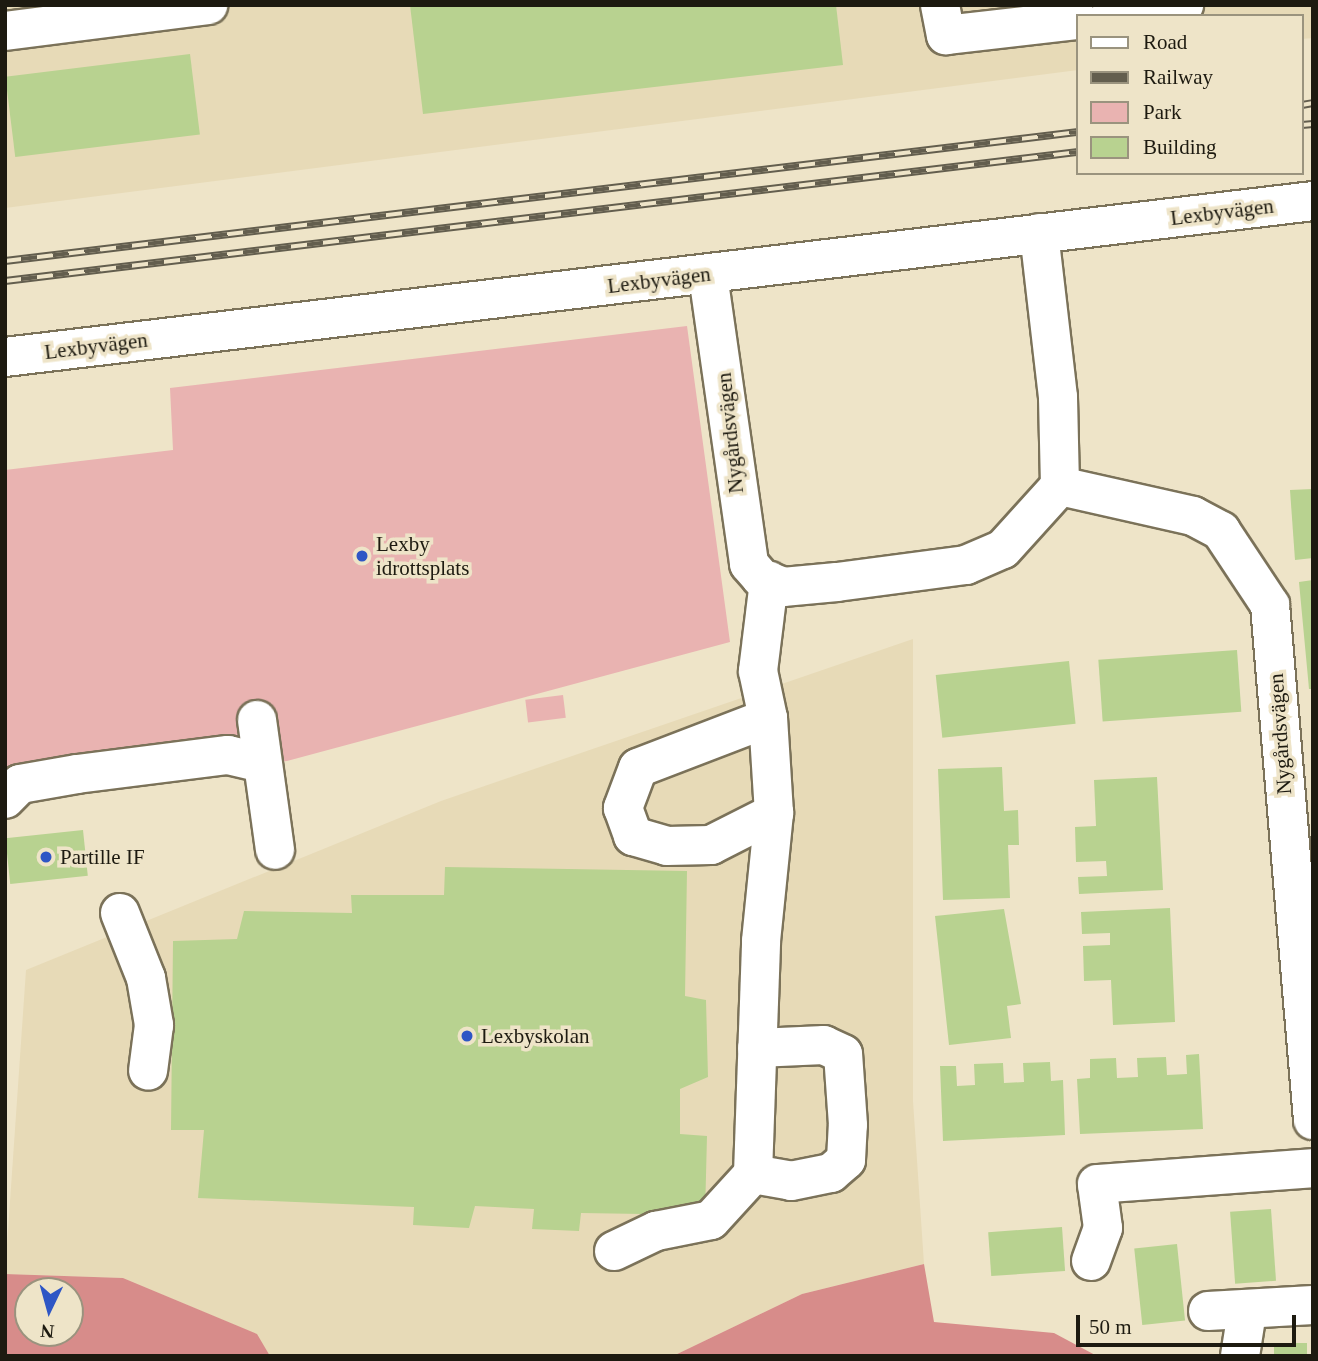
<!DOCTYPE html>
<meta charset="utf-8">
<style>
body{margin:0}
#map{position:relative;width:1318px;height:1361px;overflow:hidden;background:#eee4c8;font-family:Georgia,serif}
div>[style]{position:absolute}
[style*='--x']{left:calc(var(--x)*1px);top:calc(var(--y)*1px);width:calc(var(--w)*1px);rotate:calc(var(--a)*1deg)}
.built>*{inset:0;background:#e7dab7}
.green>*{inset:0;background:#e9b3b1;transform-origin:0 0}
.forest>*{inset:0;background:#d78c8a}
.building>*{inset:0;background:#b8d290;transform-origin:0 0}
.roads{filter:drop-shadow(2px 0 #7b7259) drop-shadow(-2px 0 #7b7259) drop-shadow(0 2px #7b7259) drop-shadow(0 -2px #7b7259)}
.minor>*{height:38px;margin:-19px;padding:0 19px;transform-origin:19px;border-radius:19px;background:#fff}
.rail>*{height:8px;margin-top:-4px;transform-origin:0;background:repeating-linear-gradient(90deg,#eee4c8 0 16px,#635e4e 0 32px);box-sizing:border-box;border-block:2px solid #635e4e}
.dots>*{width:19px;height:19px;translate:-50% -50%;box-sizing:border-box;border:4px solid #eee4c8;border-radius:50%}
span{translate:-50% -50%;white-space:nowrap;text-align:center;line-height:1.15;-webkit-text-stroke:7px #eee4c8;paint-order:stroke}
.street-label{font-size:21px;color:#1d1a10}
.poi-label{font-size:21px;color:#1d1a10}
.left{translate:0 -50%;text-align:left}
.frame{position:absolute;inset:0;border:7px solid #1d1a10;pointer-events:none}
.legend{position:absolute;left:1076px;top:14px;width:228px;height:161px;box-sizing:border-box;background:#eee4c8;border:2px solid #9a937e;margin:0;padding:9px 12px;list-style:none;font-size:21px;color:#1d1a10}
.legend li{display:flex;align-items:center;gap:14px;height:35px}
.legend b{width:35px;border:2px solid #9a937e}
.north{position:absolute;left:14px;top:1277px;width:70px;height:70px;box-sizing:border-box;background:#eee4c8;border:2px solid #9a937e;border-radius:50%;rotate:185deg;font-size:19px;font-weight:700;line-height:28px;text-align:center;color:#1d1a10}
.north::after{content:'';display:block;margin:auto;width:24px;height:32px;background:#2e56c5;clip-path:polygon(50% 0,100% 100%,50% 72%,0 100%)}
.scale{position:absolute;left:1076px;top:1315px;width:220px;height:32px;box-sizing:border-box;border:4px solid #1d1a10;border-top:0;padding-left:9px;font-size:21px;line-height:24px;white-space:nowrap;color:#1d1a10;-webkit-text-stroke:5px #eee4c8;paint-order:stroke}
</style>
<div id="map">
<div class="built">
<i style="clip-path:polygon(5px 5px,1313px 5px,1313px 38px,1302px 39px,1302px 16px,1078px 16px,1078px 70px,5px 208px)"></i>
<i style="clip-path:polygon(913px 639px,913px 1101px,924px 1264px,802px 1294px,673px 1356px,270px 1356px,256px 1334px,123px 1278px,5px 1274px,26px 970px,441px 801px)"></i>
</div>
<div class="green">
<i style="clip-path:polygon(687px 326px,730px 642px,287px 761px,5px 788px,5px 470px,173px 450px,170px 388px)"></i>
<i style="left:563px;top:695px;width:23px;height:38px;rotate:83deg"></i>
</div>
<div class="forest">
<i style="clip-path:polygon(924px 1264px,934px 1322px,1054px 1333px,1097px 1356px,673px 1356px,802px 1294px)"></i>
<i style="clip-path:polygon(evenodd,5px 1274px,123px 1278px,257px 1334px,270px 1356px,5px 1356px,5px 1274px,28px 1291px,70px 1291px,70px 1333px,28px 1333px,28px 1291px)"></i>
</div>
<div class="building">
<i style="clip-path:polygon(410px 5px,836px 5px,843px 65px,423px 114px)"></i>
<i style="left:190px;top:54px;width:81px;height:186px;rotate:83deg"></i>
<i style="clip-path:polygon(1313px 489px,1313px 558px,1295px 560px,1290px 490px)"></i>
<i style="clip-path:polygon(1313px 580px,1313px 689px,1309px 689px,1299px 582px)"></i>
<i style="left:1237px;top:650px;width:62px;height:139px;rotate:86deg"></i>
<i style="left:1069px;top:661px;width:63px;height:134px;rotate:84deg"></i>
<i style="clip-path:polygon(1002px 767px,1004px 811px,1018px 810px,1019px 845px,1008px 845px,1010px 898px,943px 900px,938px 769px)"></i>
<i style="clip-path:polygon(1157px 777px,1163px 890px,1079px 894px,1078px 877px,1107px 876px,1106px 861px,1076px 862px,1075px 827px,1096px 826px,1094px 780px)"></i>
<i style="left:83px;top:830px;width:46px;height:78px;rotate:84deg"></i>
<i style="clip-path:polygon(445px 867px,687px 871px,685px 996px,706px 1000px,708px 1077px,680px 1089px,680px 1134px,707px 1136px,705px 1215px,581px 1213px,579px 1231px,532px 1229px,534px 1209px,475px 1206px,469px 1228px,413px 1225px,414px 1207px,198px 1198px,204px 1130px,171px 1130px,173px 941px,237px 939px,244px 911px,352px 913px,351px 895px,444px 895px)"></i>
<i style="clip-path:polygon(1170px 908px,1175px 1022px,1113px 1025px,1111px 980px,1084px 981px,1083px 946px,1110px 945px,1110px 933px,1082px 934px,1081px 912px)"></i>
<i style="clip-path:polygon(1004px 909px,1021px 1004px,1007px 1006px,1011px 1038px,949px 1045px,935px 916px)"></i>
<i style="clip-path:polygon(1199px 1054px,1203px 1129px,1080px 1134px,1077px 1079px,1090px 1078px,1090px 1059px,1116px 1058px,1117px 1078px,1138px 1077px,1137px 1058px,1166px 1057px,1167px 1075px,1187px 1074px,1186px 1055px)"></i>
<i style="clip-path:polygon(1050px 1062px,1051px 1081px,1063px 1080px,1065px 1135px,943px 1141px,940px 1066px,956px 1066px,957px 1086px,975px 1085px,974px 1064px,1003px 1063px,1004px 1083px,1024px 1082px,1023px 1063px)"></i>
<i style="left:1271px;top:1209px;width:72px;height:41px;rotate:86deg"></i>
<i style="left:1062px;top:1227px;width:44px;height:74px;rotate:86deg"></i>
<i style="left:1177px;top:1244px;width:77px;height:43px;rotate:84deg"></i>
<i style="left:1274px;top:1343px;width:33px;height:13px"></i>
</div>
<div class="roads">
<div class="minor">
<i style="--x:940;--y:5;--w:31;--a:79"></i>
<i style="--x:946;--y:35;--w:133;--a:-6.5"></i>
<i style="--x:1110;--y:16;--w:75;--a:-8.5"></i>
<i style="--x:5;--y:31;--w:205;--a:-7.3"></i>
<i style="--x:708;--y:275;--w:292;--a:81.9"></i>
<i style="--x:749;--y:564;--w:18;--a:49"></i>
<i style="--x:761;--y:578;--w:24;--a:22"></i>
<i style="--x:783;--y:587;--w:54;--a:-5.3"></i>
<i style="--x:837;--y:582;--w:130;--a:-7.5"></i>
<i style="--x:966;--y:565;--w:40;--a:-23.4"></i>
<i style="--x:1003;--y:549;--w:85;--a:-47.9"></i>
<i style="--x:1060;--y:486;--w:89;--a:-91.3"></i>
<i style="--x:1058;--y:397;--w:165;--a:-96.6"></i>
<i style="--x:5;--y:357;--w:1317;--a:-6.8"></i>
<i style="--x:1060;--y:486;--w:136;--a:12.7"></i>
<i style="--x:1193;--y:516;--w:32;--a:28"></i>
<i style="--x:1221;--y:531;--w:89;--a:56.5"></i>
<i style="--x:1270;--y:605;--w:517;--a:85.23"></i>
<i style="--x:768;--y:718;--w:139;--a:159"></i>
<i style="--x:638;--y:768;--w:43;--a:110.6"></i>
<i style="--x:623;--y:808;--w:30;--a:70"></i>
<i style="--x:633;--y:836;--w:35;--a:16"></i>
<i style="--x:667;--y:846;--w:44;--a:-1.3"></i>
<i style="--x:711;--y:845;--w:71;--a:-26.9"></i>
<i style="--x:774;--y:813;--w:95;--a:-93.6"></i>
<i style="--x:768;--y:718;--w:48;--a:-102"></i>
<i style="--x:758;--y:671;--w:91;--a:-83"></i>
<i style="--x:257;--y:720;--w:131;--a:82.1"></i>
<i style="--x:5;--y:799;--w:21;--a:-45"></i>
<i style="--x:20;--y:784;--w:58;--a:-10"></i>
<i style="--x:77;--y:774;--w:152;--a:-7.2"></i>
<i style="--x:228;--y:755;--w:35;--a:13"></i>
<i style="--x:120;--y:913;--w:70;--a:68.2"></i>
<i style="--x:146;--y:978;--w:48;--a:80.3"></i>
<i style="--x:154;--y:1025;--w:46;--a:97.4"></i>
<i style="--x:753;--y:1174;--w:39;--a:10"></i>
<i style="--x:791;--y:1181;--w:41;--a:-11.3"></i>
<i style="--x:831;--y:1173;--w:20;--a:-41"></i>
<i style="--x:846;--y:1160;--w:35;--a:-87"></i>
<i style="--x:848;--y:1125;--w:71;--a:-94"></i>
<i style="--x:843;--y:1054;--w:21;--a:-155"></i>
<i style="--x:824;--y:1045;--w:67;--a:177.4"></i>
<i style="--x:614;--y:1251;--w:47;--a:-25.5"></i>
<i style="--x:656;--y:1231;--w:56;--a:-11.3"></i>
<i style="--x:711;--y:1220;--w:62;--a:-47.6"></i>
<i style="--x:753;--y:1174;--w:233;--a:-88"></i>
<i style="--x:761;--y:941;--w:129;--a:-84.2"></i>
<i style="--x:1091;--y:1261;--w:35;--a:-70"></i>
<i style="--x:1103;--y:1228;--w:44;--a:-97.8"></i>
<i style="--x:1097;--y:1184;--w:217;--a:-4.2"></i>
<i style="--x:1208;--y:1311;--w:105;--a:-3.3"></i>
<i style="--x:1240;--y:1356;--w:45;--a:-81"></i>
</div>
</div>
<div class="rail">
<i style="--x:1302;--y:105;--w:11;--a:-10"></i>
<i style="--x:1302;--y:125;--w:11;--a:-5"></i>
<i style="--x:5;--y:261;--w:1081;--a:-6.86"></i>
<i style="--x:5;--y:281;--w:1081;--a:-6.86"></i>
</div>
<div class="dots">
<i style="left:362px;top:556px;background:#2e56c5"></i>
<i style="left:46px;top:857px;background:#2e56c5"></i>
<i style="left:467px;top:1036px;background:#2e56c5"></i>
</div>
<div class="street-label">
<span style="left:1222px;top:212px;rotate:-7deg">Lexbyvägen</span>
<span style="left:659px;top:280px;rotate:-7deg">Lexbyvägen</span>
<span style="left:96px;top:346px;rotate:-7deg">Lexbyvägen</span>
<span style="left:730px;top:433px;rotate:-96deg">Nygårdsvägen</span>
<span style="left:1280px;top:734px;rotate:-94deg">Nygårdsvägen</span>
</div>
<div class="poi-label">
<span class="left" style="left:376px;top:556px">Lexby<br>idrottsplats</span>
<span class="left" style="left:60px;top:857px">Partille IF</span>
<span class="left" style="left:481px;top:1036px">Lexbyskolan</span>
</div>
<div class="frame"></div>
<ul class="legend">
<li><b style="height:9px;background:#fff"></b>Road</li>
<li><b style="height:9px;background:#635e4e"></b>Railway</li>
<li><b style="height:19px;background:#e9b3b1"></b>Park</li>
<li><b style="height:19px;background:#b8d290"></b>Building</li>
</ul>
<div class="north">N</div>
<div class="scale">50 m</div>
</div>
